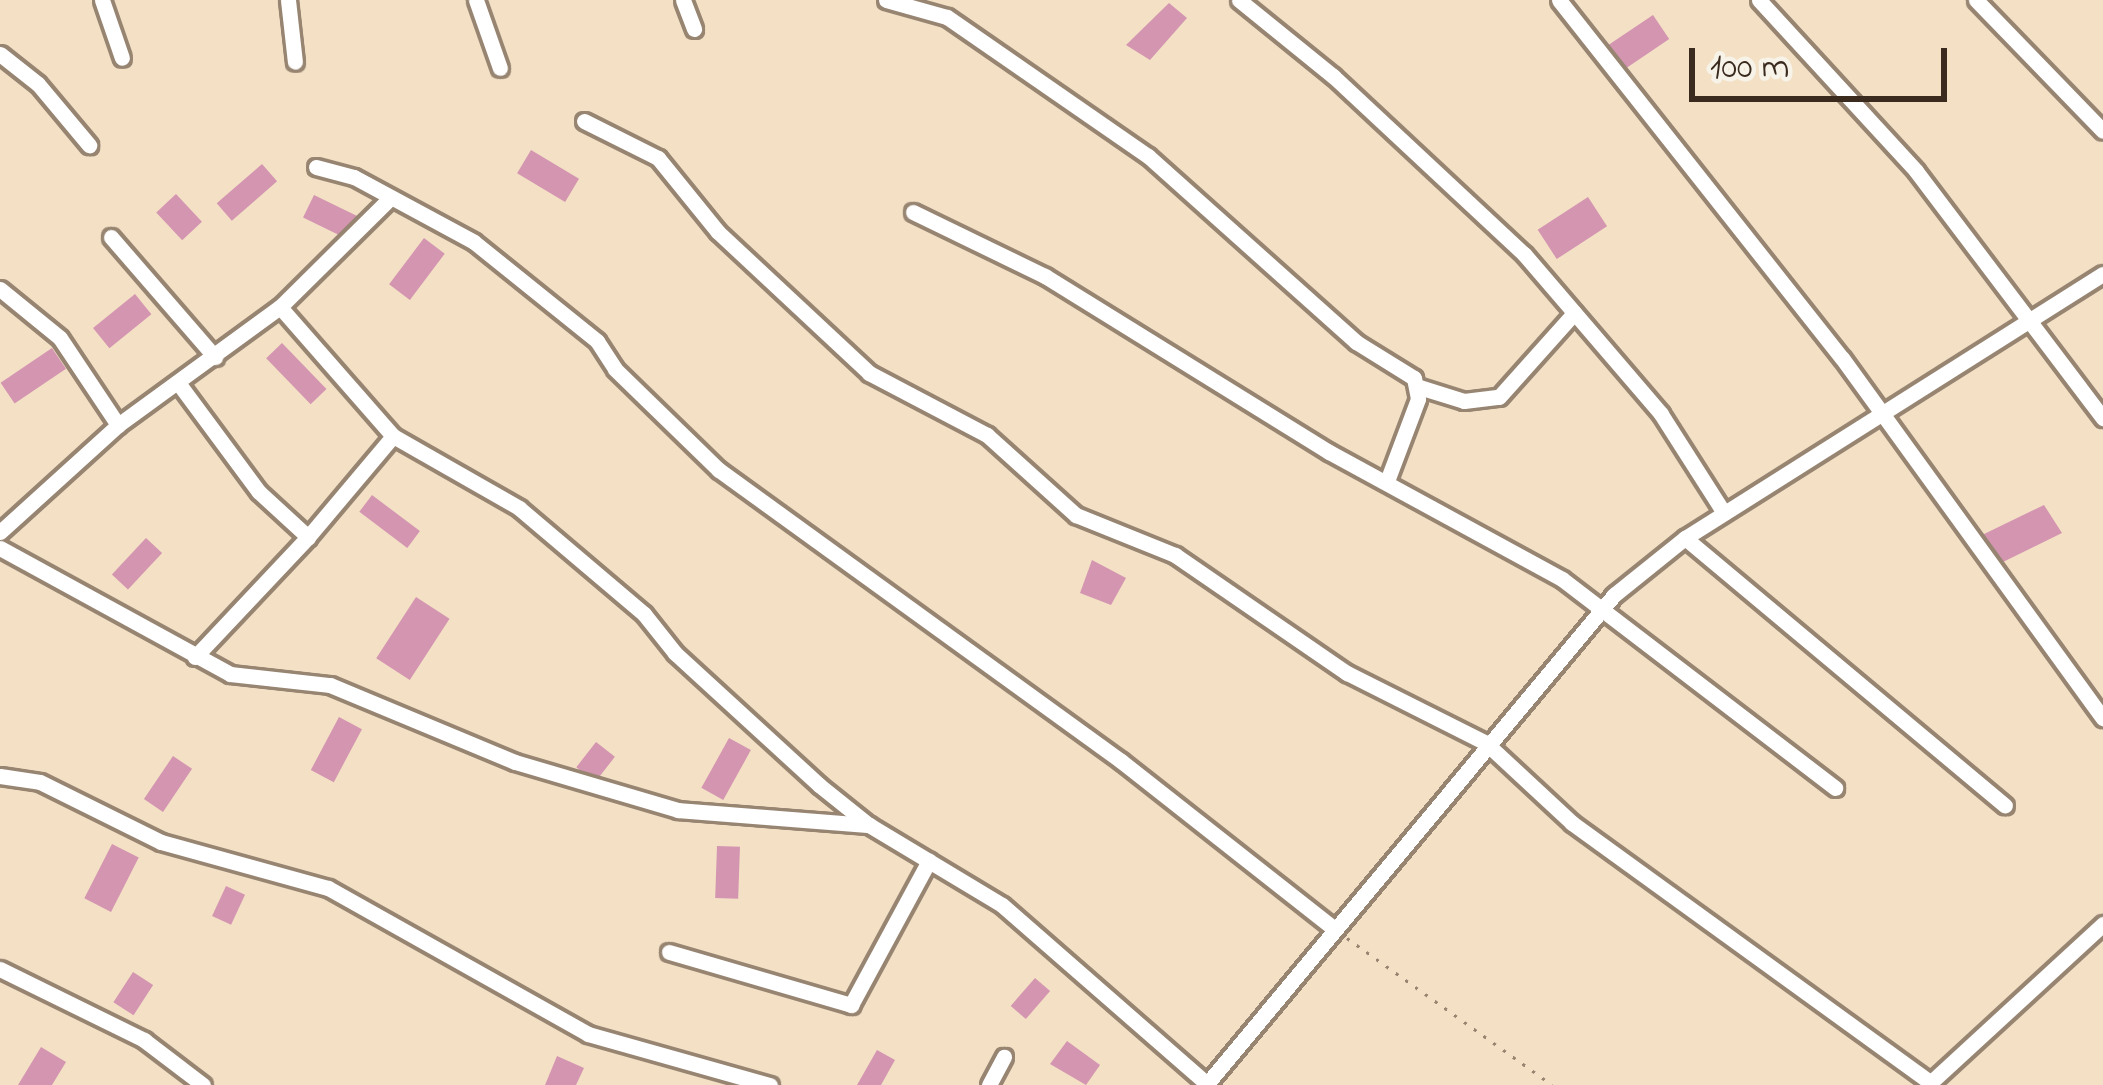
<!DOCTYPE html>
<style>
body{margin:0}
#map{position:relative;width:2103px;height:1085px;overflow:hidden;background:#f3e0c5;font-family:"Indie Flower",sans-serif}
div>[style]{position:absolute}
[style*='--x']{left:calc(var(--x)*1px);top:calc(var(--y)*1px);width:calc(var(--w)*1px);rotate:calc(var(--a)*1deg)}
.building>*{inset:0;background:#d495b1;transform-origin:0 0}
.path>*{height:3px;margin-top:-1.5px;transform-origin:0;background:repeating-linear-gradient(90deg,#978572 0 3px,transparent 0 12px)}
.roads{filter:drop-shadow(3px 0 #978572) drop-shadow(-3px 0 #978572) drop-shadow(0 3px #978572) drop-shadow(0 -3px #978572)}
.minor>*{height:15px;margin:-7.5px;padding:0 7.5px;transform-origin:7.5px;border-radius:7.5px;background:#fff}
span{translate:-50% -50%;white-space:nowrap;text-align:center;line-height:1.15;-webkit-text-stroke:9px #f7f3e8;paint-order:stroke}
.scale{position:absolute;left:1689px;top:48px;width:258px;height:54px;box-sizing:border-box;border:6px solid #3b2a1e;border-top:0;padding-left:15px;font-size:36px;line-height:42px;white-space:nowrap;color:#3b2a1e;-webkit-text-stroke:9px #f7f3e8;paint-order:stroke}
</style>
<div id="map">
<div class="building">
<i style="clip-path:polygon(1169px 3px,1187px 18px,1150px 60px,1126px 45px)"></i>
<i style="left:1653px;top:15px;width:29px;height:61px;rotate:56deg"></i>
<i style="left:531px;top:150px;width:56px;height:27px;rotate:31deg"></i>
<i style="left:262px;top:164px;width:23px;height:60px;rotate:49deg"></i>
<i style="left:176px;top:194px;width:38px;height:27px;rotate:47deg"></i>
<i style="left:314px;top:195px;width:48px;height:25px;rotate:26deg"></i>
<i style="left:1588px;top:197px;width:35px;height:60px;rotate:57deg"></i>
<i style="left:424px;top:238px;width:26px;height:58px;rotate:37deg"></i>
<i style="left:135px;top:294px;width:26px;height:54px;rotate:51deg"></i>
<i style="left:282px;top:343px;width:64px;height:22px;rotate:46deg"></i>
<i style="left:52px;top:348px;width:25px;height:62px;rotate:56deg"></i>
<i style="left:372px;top:495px;width:60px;height:21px;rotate:37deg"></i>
<i style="clip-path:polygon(2044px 505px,2062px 533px,2001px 563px,1980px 536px)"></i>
<i style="left:146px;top:538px;width:22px;height:50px;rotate:43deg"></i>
<i style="clip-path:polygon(1092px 560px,1126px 578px,1111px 605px,1080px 593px)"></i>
<i style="left:416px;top:597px;width:40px;height:73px;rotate:33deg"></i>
<i style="left:339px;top:717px;width:26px;height:60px;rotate:28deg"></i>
<i style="left:729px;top:738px;width:25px;height:57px;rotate:29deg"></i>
<i style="left:596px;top:742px;width:24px;height:32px;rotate:38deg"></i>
<i style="left:173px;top:756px;width:23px;height:52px;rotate:34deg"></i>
<i style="left:112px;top:844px;width:30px;height:61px;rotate:27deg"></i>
<i style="left:717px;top:846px;width:23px;height:52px;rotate:2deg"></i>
<i style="left:226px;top:886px;width:21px;height:33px;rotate:25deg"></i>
<i style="left:133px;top:972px;width:24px;height:36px;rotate:33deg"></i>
<i style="left:1035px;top:978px;width:20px;height:37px;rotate:41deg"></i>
<i style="clip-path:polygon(1067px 1041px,1100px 1065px,1086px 1085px,1050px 1064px)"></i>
<i style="clip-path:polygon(41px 1047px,66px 1062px,52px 1085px,18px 1085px)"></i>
<i style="clip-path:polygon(877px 1050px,895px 1060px,881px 1085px,857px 1085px)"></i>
<i style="clip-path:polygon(557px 1056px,584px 1068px,576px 1085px,545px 1085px)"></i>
</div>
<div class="path">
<i style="--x:1347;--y:938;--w:252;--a:35.6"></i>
</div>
<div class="roads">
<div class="minor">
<i style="--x:102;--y:0;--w:61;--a:71"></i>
<i style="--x:288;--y:0;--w:62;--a:83.6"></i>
<i style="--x:476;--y:0;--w:72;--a:70.6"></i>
<i style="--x:683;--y:0;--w:31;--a:69"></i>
<i style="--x:886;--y:0;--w:63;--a:15.6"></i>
<i style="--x:947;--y:17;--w:244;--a:34.7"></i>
<i style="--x:1148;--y:156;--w:279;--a:41.8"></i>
<i style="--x:1356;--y:342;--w:68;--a:31.8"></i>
<i style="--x:1414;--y:378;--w:21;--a:79"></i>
<i style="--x:1418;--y:399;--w:88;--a:110.7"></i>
<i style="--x:1239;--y:0;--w:121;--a:39"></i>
<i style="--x:1333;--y:76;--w:261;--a:43"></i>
<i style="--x:1524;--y:254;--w:211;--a:49.4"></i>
<i style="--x:1661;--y:414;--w:117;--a:57.5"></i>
<i style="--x:1559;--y:0;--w:456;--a:51.7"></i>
<i style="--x:1842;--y:358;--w:445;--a:54.1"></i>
<i style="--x:1759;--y:0;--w:232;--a:47.4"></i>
<i style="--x:1916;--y:171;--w:310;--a:52.9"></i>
<i style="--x:1976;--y:0;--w:182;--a:45.9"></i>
<i style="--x:0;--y:54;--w:48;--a:38.3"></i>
<i style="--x:38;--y:84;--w:80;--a:50.1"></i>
<i style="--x:584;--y:121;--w:83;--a:26.6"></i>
<i style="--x:658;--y:158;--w:95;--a:51"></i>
<i style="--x:718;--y:232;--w:207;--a:43"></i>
<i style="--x:869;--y:373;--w:133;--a:27.7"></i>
<i style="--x:987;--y:435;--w:120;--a:42"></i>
<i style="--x:1076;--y:515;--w:107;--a:22"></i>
<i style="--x:1175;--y:555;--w:209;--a:34.5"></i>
<i style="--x:1347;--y:673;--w:156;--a:26.7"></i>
<i style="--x:1486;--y:743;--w:117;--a:42.9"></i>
<i style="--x:1572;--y:823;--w:442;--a:35.9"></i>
<i style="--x:316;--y:167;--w:39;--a:15"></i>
<i style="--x:354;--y:177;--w:136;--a:28.4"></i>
<i style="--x:474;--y:242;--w:158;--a:38.8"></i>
<i style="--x:597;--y:341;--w:33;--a:57"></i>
<i style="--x:615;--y:369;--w:145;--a:44.2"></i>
<i style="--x:719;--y:470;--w:496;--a:35.9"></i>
<i style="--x:1121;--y:761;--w:267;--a:38.2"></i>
<i style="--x:913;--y:212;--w:147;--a:25.9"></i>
<i style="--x:1045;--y:276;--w:334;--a:31.8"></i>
<i style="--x:1329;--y:452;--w:265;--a:28.6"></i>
<i style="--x:1562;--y:579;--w:344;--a:37.4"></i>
<i style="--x:111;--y:237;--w:159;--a:49.1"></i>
<i style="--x:0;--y:289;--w:77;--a:39.2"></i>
<i style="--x:60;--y:338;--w:105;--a:56.3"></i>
<i style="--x:280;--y:307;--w:171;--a:48.8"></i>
<i style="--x:393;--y:436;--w:145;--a:29.7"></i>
<i style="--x:519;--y:508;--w:164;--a:40.3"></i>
<i style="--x:644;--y:614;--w:50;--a:51.5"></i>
<i style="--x:675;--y:653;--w:195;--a:42.5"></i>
<i style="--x:819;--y:785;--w:64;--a:38.7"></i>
<i style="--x:869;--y:825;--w:155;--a:31"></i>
<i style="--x:1002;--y:905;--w:272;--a:41.1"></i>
<i style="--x:179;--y:384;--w:134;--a:53.5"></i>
<i style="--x:259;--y:492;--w:67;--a:42.6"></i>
<i style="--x:308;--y:537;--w:165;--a:133.3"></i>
<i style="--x:1416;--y:386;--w:50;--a:17.4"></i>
<i style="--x:1464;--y:401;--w:35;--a:-7"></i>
<i style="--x:1499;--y:397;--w:113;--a:-48.2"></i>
<i style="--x:0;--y:532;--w:159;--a:-42.2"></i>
<i style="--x:118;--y:425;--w:200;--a:-36.1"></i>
<i style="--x:280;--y:307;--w:153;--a:-44.7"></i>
<i style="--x:308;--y:537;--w:132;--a:-49.9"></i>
<i style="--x:1685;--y:538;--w:417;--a:39.9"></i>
<i style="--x:0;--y:548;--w:262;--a:28.7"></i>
<i style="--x:230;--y:674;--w:101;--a:6.3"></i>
<i style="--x:330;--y:685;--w:200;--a:22.6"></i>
<i style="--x:515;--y:762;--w:170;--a:16.4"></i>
<i style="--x:678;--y:810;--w:192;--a:4.5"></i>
<i style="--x:0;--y:776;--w:40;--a:8.5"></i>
<i style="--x:40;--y:782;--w:135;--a:26.4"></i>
<i style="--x:161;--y:842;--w:173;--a:15.4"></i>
<i style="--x:328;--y:888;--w:298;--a:29.3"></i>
<i style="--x:588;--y:1034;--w:189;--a:15.7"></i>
<i style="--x:669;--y:952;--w:190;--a:16.2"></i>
<i style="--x:851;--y:1005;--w:164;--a:-61.6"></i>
<i style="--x:0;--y:969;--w:161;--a:26.2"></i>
<i style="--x:144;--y:1040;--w:74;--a:37.3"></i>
<i style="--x:989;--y:1085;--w:32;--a:-62"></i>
<i style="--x:1206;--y:1085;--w:638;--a:-50.22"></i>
<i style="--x:1614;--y:595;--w:91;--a:-38.8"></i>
<i style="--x:1685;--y:538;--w:494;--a:-32.3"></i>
<i style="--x:1928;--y:1085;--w:238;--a:-42.6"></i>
</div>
</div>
<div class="scale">100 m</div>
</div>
